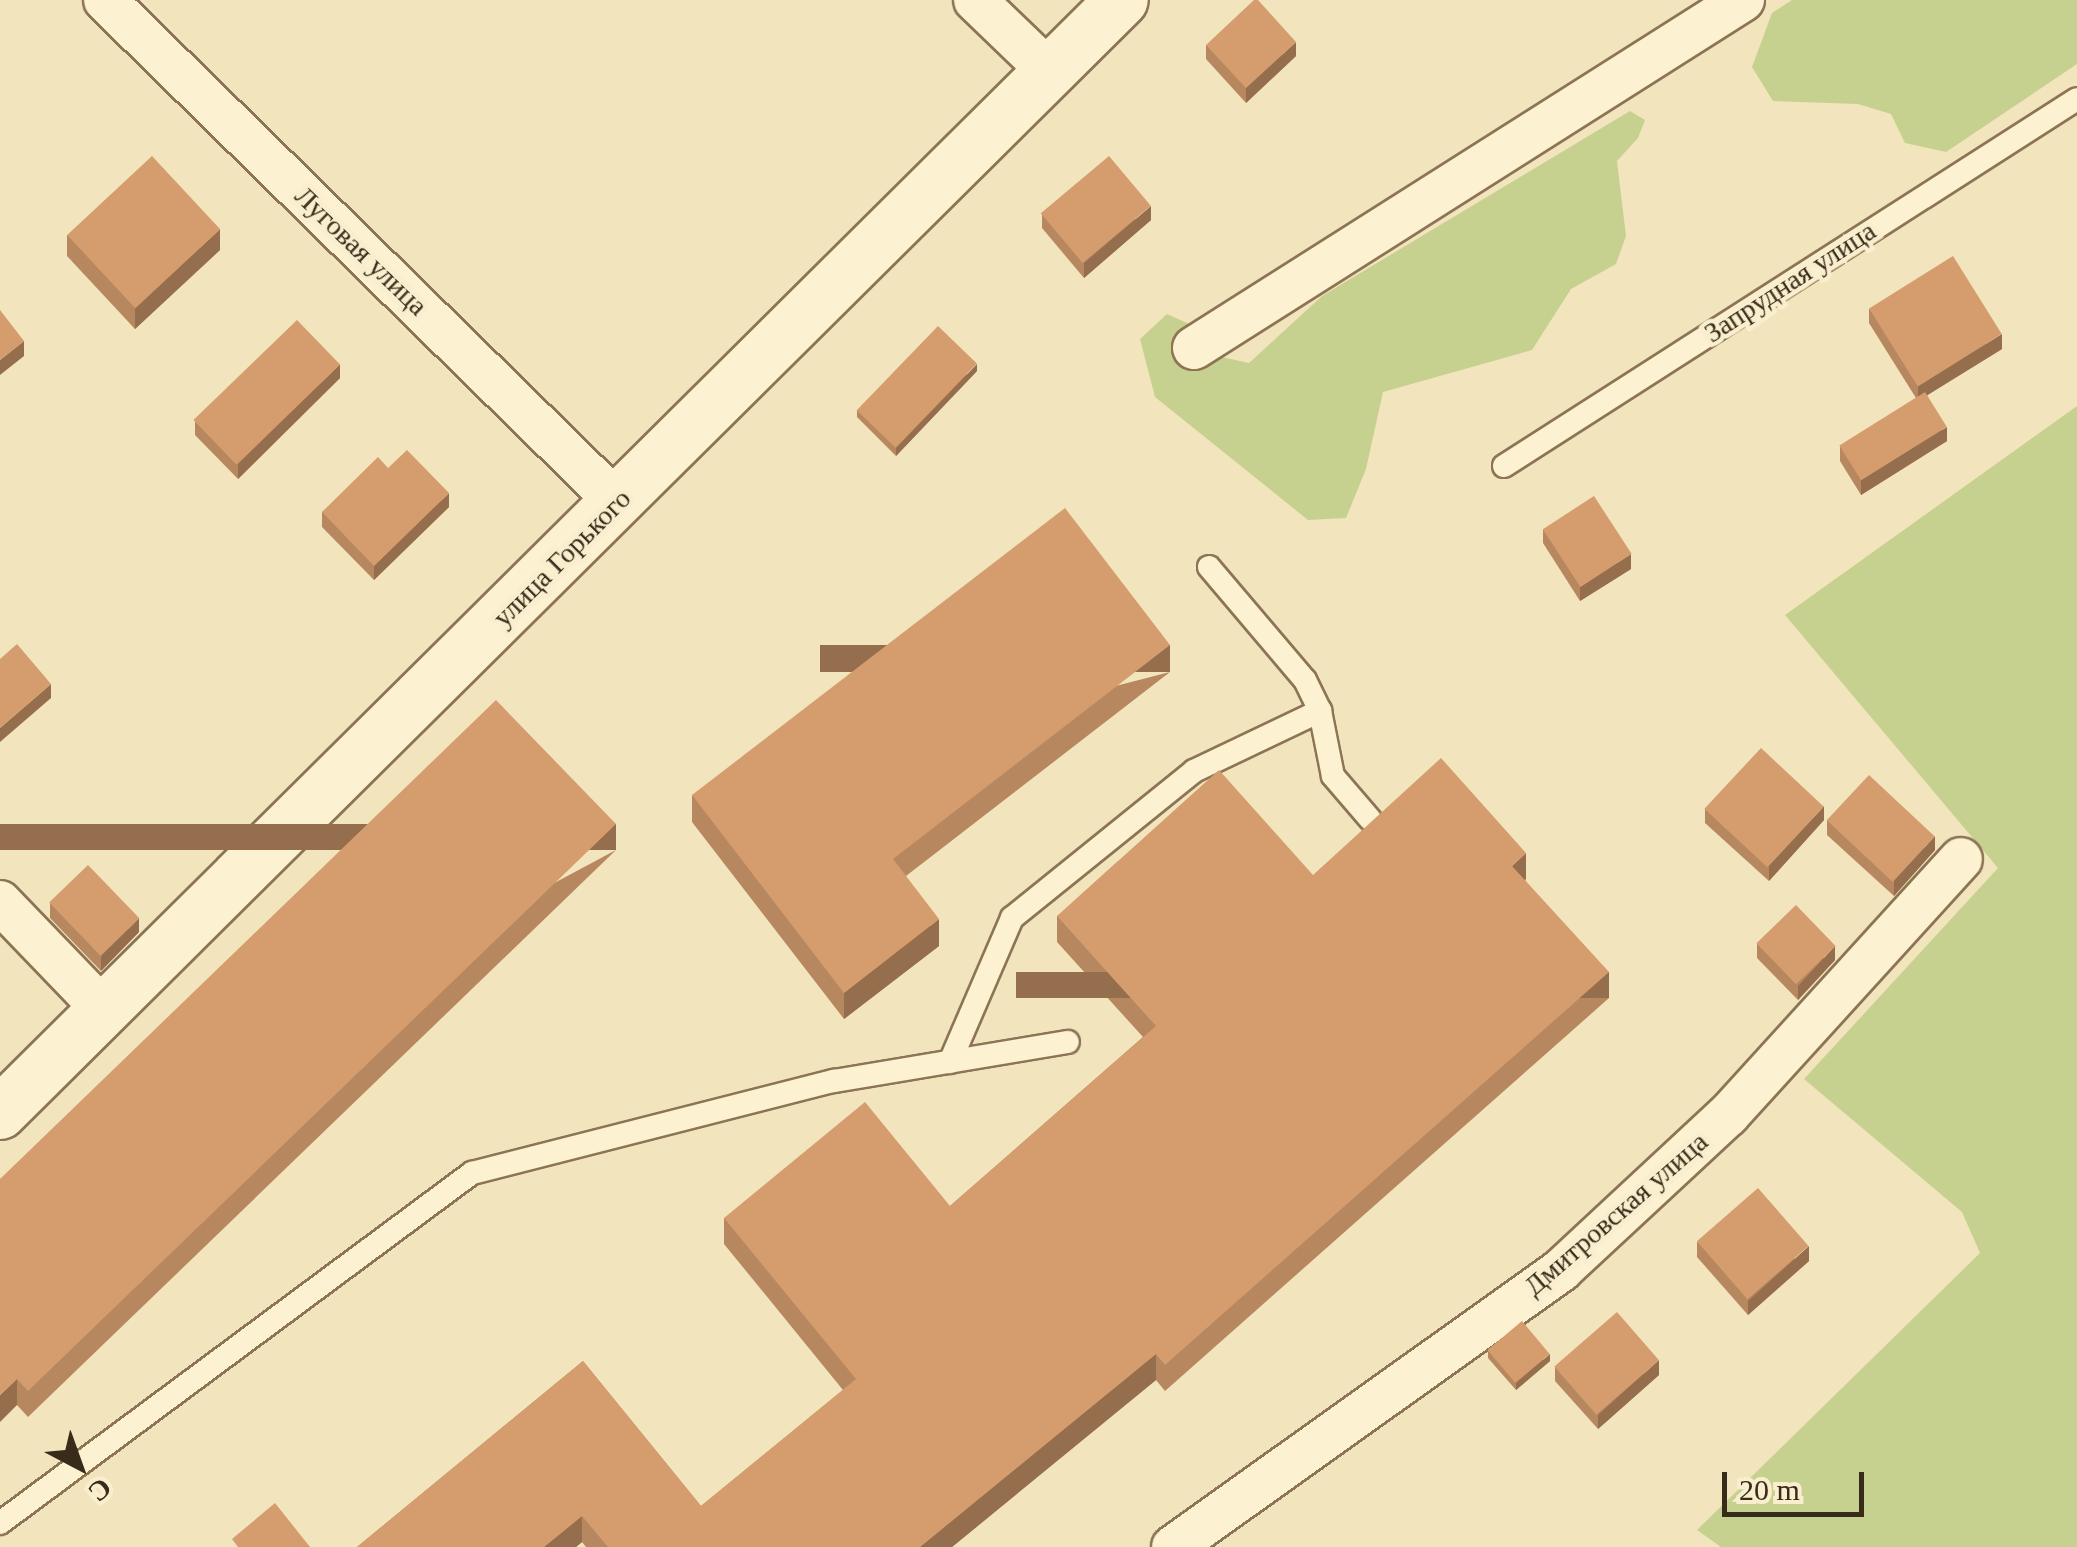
<!DOCTYPE html>
<meta charset="utf-8">
<style>
body{margin:0}
#map{position:relative;width:2077px;height:1547px;overflow:hidden;background:#f2e4bc;font-family:"Times New Roman",serif}
div>[style]{position:absolute}
[style*='--x']{left:calc(var(--x)*1px);top:calc(var(--y)*1px);width:calc(var(--w)*1px);rotate:calc(var(--a)*1deg)}
.green>*{inset:0;background:#c7d18f}
.roads{filter:drop-shadow(2px 0 #8c7454) drop-shadow(-2px 0 #8c7454) drop-shadow(0 2px #8c7454) drop-shadow(0 -2px #8c7454)}
.service>*{height:22px;margin:-11px;padding:0 11px;transform-origin:11px;border-radius:11px;background:#fcf1d0}
.minor>*{height:42px;margin:-21px;padding:0 21px;transform-origin:21px;border-radius:21px;background:#fcf1d0}
.tertiary>*{height:52px;margin:-26px;padding:0 26px;transform-origin:26px;border-radius:26px;background:#fcf1d0}
.wall>*{inset:0;background:#b7875f}
.shaded-wall>*{inset:0;background:#956e4d;transform-origin:0 0}
.building>*{inset:0;background:#d59d6e;transform-origin:0 0}
span{translate:-50% -50%;white-space:nowrap;text-align:center;line-height:1.15;-webkit-text-stroke:9px #f9eecd;paint-order:stroke}
.street-label{font-size:28px;color:#392b1a}
.north{position:absolute;left:30px;top:1417px;width:100px;height:100px;-webkit-text-stroke:8px #f9eecd;paint-order:stroke;rotate:139deg;font-size:28px;font-weight:700;line-height:40px;text-align:center;color:#392b1a}
.north::after{content:'';display:block;margin:auto;width:35px;height:45px;background:#392b1a;clip-path:polygon(50% 0,100% 100%,50% 72%,0 100%)}
.scale{position:absolute;left:1722px;top:1472px;width:142px;height:45px;box-sizing:border-box;border:5px solid #392b1a;border-top:0;padding-left:12px;font-size:30px;line-height:35px;white-space:nowrap;color:#392b1a;-webkit-text-stroke:8px #f9eecd;paint-order:stroke}
</style>
<div id="map">
<div class="green">
<i style="clip-path:polygon(1792px 0,2077px 0,2077px 64px,1946px 152px,1905px 143px,1891px 114px,1858px 104px,1773px 101px,1752px 67px,1772px 13px)"></i>
<i style="clip-path:polygon(1630px 111px,1645px 120px,1638px 138px,1617px 161px,1626px 236px,1616px 264px,1571px 289px,1532px 350px,1383px 392px,1366px 469px,1346px 518px,1308px 520px,1155px 397px,1140px 339px,1167px 314px,1198px 328px,1217px 356px,1249px 363px,1322px 296px)"></i>
<i style="clip-path:polygon(2077px 406px,2077px 1547px,1721px 1547px,1697px 1530px,1980px 1253px,1962px 1212px,1804px 1079px,1998px 868px,1785px 615px)"></i>
</div>
<div class="roads">
<div class="service">
<i style="--x:1504;--y:466;--w:680;--a:-32.64"></i>
<i style="--x:1209;--y:567;--w:148;--a:49.7"></i>
<i style="--x:1305;--y:680;--w:34;--a:64"></i>
<i style="--x:1320;--y:711;--w:66;--a:78.7"></i>
<i style="--x:1333;--y:776;--w:57;--a:49.3"></i>
<i style="--x:950;--y:1062;--w:157;--a:-66.7"></i>
<i style="--x:1012;--y:918;--w:234;--a:-38.9"></i>
<i style="--x:1194;--y:771;--w:140;--a:-25.5"></i>
<i style="--x:0;--y:1523;--w:588;--a:-36.56"></i>
<i style="--x:472;--y:1173;--w:374;--a:-14.3"></i>
<i style="--x:834;--y:1081;--w:237;--a:-9.5"></i>
</div>
<div class="minor">
<i style="--x:105;--y:0;--w:718;--a:44.44"></i>
<i style="--x:975;--y:0;--w:107;--a:43.9"></i>
<i style="--x:1194;--y:348;--w:650;--a:-32.37"></i>
<i style="--x:0;--y:902;--w:150;--a:46.1"></i>
<i style="--x:1173;--y:1547;--w:477;--a:-35.5"></i>
<i style="--x:1561;--y:1270;--w:228;--a:-42.9"></i>
<i style="--x:1728;--y:1115;--w:346;--a:-47.7"></i>
</div>
<div class="tertiary">
<i style="--x:0;--y:1113;--w:1580;--a:-44.77"></i>
</div>
</div>
<div class="wall">
<i style="clip-path:polygon(1206px 45px,1296px 56px,1246px 103px,1206px 59px)"></i>
<i style="clip-path:polygon(1042px 214px,1151px 220px,1084px 278px,1042px 228px)"></i>
<i style="clip-path:polygon(67px 235px,220px 250px,135px 329px,67px 256px)"></i>
<i style="clip-path:polygon(1869px 309px,2002px 349px,1927px 395px,1947px 441px,1861px 495px,1840px 461px,1840px 446px,1916px 398px,1869px 323px)"></i>
<i style="clip-path:polygon(977px 371px,896px 456px,857px 417px,857px 410px)"></i>
<i style="clip-path:polygon(340px 378px,238px 479px,195px 435px,195px 421px)"></i>
<i style="clip-path:polygon(388px 468px,449px 507px,374px 580px,322px 527px,322px 512px)"></i>
<i style="clip-path:polygon(1543px 529px,1631px 569px,1580px 601px,1543px 543px)"></i>
<i style="clip-path:polygon(1170px 672px,906px 876px,939px 946px,844px 1019px,692px 822px,692px 795px)"></i>
<i style="clip-path:polygon(1705px 809px,1824px 820px,1769px 881px,1705px 823px)"></i>
<i style="clip-path:polygon(1827px 820px,1935px 850px,1894px 896px,1827px 835px)"></i>
<i style="clip-path:polygon(616px 850px,28px 1417px,17px 1405px,0 1179px)"></i>
<i style="clip-path:polygon(1313px 875px,1526px 879px,1525px 880px,1609px 998px,1165px 1391px,1156px 1380px,952px 1547px,586px 1547px,582px 1542px,576px 1547px,357px 1547px,583px 1361px,701px 1506px,843px 1390px,724px 1244px,724px 1218px,950px 1206px,1143px 1037px,1057px 942px,1057px 916px)"></i>
<i style="clip-path:polygon(50px 903px,139px 932px,101px 971px,50px 918px)"></i>
<i style="clip-path:polygon(1757px 944px,1835px 960px,1798px 1000px,1757px 958px)"></i>
<i style="clip-path:polygon(1697px 1242px,1809px 1261px,1748px 1315px,1697px 1257px)"></i>
<i style="clip-path:polygon(1488px 1351px,1550px 1361px,1516px 1390px,1488px 1358px)"></i>
<i style="clip-path:polygon(1555px 1367px,1659px 1375px,1598px 1429px,1555px 1381px)"></i>
</div>
<div class="shaded-wall">
<i style="clip-path:polygon(1296px 42px,1296px 56px,1246px 103px,1246px 88px)"></i>
<i style="clip-path:polygon(1151px 206px,1151px 220px,1084px 278px,1084px 263px)"></i>
<i style="clip-path:polygon(220px 229px,220px 250px,135px 329px,135px 308px)"></i>
<i style="clip-path:polygon(2002px 334px,2002px 349px,1918px 401px,1918px 386px)"></i>
<i style="clip-path:polygon(24px 341px,24px 356px,0 375px,0 360px)"></i>
<i style="clip-path:polygon(340px 364px,340px 378px,238px 479px,238px 464px)"></i>
<i style="clip-path:polygon(977px 364px,977px 371px,896px 456px,896px 448px)"></i>
<i style="clip-path:polygon(1947px 427px,1947px 441px,1861px 495px,1861px 480px)"></i>
<i style="clip-path:polygon(449px 493px,449px 507px,374px 580px,374px 566px)"></i>
<i style="clip-path:polygon(1631px 554px,1631px 569px,1580px 601px,1580px 587px)"></i>
<i style="left:1170px;top:645px;width:27px;height:350px;rotate:90deg"></i>
<i style="clip-path:polygon(51px 684px,51px 698px,0 742px,0 728px)"></i>
<i style="clip-path:polygon(1824px 806px,1824px 820px,1769px 881px,1769px 866px)"></i>
<i style="left:616px;top:824px;width:26px;height:817px;rotate:90deg"></i>
<i style="clip-path:polygon(1935px 836px,1935px 850px,1894px 896px,1894px 881px)"></i>
<i style="clip-path:polygon(1526px 853px,1526px 879px,1512px 892px,1512px 866px)"></i>
<i style="clip-path:polygon(139px 918px,139px 932px,101px 971px,101px 956px)"></i>
<i style="clip-path:polygon(939px 919px,939px 946px,844px 1019px,844px 993px)"></i>
<i style="clip-path:polygon(1835px 946px,1835px 960px,1798px 1000px,1798px 986px)"></i>
<i style="left:1609px;top:972px;width:26px;height:593px;rotate:90deg"></i>
<i style="clip-path:polygon(1809px 1246px,1809px 1261px,1748px 1315px,1748px 1301px)"></i>
<i style="clip-path:polygon(1156px 1354px,1156px 1380px,952px 1547px,920px 1547px)"></i>
<i style="clip-path:polygon(1550px 1354px,1550px 1361px,1516px 1390px,1516px 1383px)"></i>
<i style="clip-path:polygon(1659px 1360px,1659px 1375px,1598px 1429px,1598px 1415px)"></i>
<i style="clip-path:polygon(17px 1379px,17px 1405px,0 1422px,0 1395px)"></i>
<i style="clip-path:polygon(582px 1516px,582px 1542px,576px 1547px,544px 1547px)"></i>
</div>
<div class="building">
<i style="clip-path:polygon(1254px 0,1258px 0,1296px 42px,1246px 88px,1206px 45px)"></i>
<i style="left:152px;top:156px;width:100px;height:116px;rotate:47deg"></i>
<i style="left:1109px;top:156px;width:65px;height:89px;rotate:50deg"></i>
<i style="left:1953px;top:256px;width:92px;height:99px;rotate:58deg"></i>
<i style="clip-path:polygon(0 310px,24px 341px,0 360px)"></i>
<i style="left:297px;top:320px;width:62px;height:144px;rotate:46deg"></i>
<i style="left:938px;top:326px;width:54px;height:117px;rotate:44deg"></i>
<i style="left:1925px;top:392px;width:41px;height:101px;rotate:58deg"></i>
<i style="clip-path:polygon(407px 450px,449px 493px,374px 566px,322px 512px,378px 457px,388px 468px)"></i>
<i style="left:1594px;top:496px;width:69px;height:61px;rotate:57deg"></i>
<i style="clip-path:polygon(1065px 508px,1170px 645px,893px 859px,939px 919px,844px 993px,692px 795px)"></i>
<i style="clip-path:polygon(17px 644px,51px 684px,0 728px,0 659px)"></i>
<i style="clip-path:polygon(496px 700px,616px 824px,28px 1391px,17px 1379px,0 1395px,0 1179px)"></i>
<i style="left:1761px;top:748px;width:86px;height:83px;rotate:43deg"></i>
<i style="clip-path:polygon(1441px 758px,1526px 853px,1512px 866px,1609px 972px,1165px 1365px,1156px 1354px,920px 1547px,608px 1547px,582px 1516px,544px 1547px,357px 1547px,583px 1361px,701px 1506px,856px 1379px,724px 1218px,865px 1102px,950px 1206px,1156px 1026px,1057px 916px,1219px 770px,1313px 875px)"></i>
<i style="left:1869px;top:775px;width:90px;height:62px;rotate:43deg"></i>
<i style="left:88px;top:865px;width:74px;height:54px;rotate:46deg"></i>
<i style="left:1796px;top:905px;width:57px;height:55px;rotate:46deg"></i>
<i style="left:1758px;top:1188px;width:77px;height:81px;rotate:49deg"></i>
<i style="left:1617px;top:1312px;width:64px;height:83px;rotate:49deg"></i>
<i style="left:1522px;top:1321px;width:43px;height:45px;rotate:50deg"></i>
<i style="clip-path:polygon(275px 1503px,310px 1547px,238px 1547px,232px 1539px)"></i>
</div>
<div class="street-label">
<span style="left:361px;top:251px;rotate:44deg">Луговая улица</span>
<span style="left:1790px;top:282px;rotate:-33deg">Запрудная улица</span>
<span style="left:562px;top:558px;rotate:-45deg">улица Горького</span>
<span style="left:1616px;top:1214px;rotate:-41deg">Дмитровская улица</span>
</div>
<div class="north">С</div>
<div class="scale">20 m</div>
</div>
